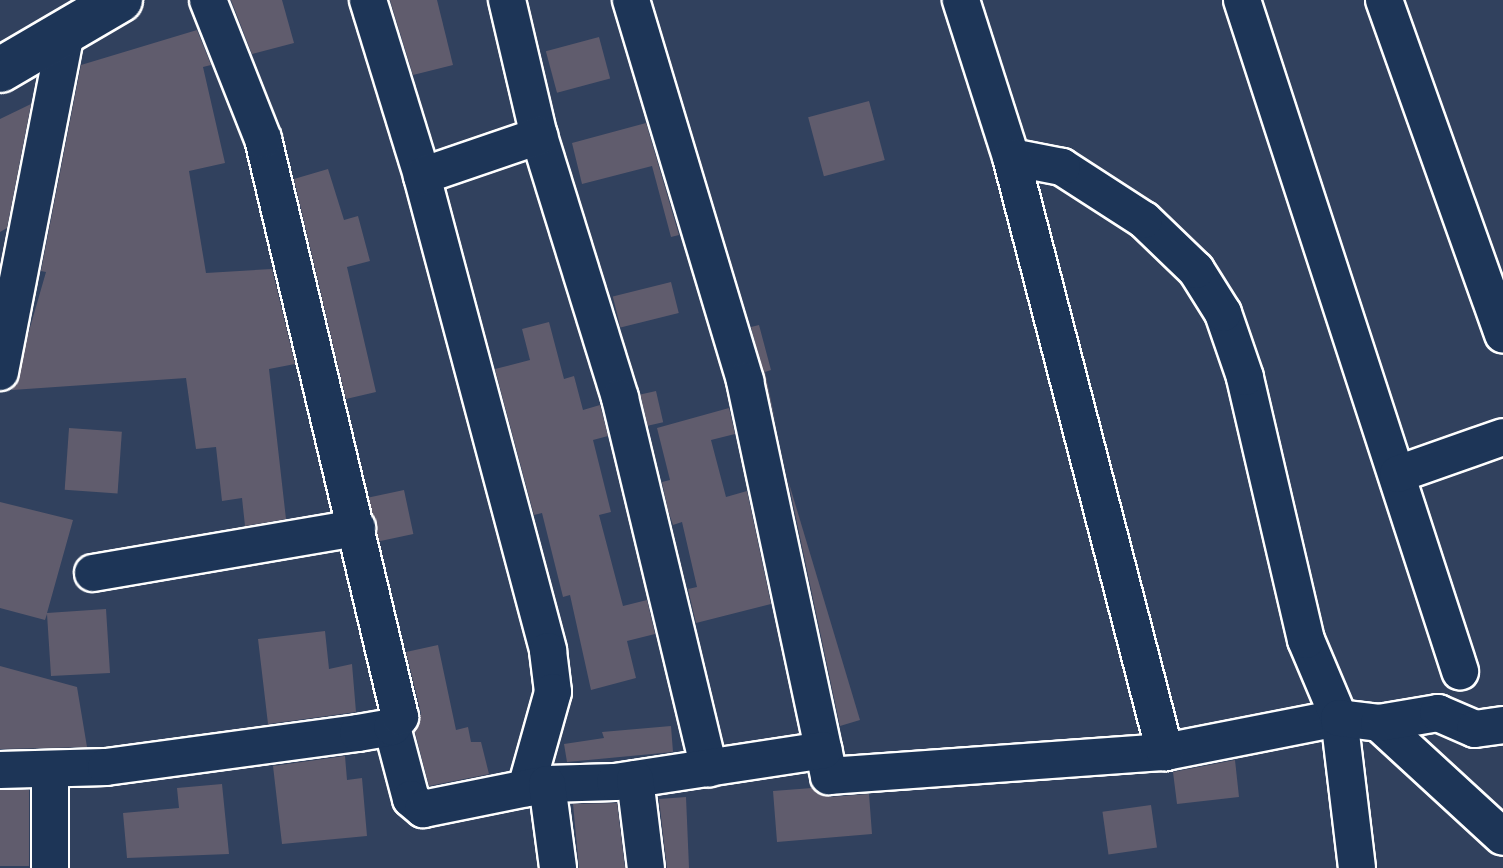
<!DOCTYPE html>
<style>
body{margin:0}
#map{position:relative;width:1503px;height:868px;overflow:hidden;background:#31415e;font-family:Sriracha,sans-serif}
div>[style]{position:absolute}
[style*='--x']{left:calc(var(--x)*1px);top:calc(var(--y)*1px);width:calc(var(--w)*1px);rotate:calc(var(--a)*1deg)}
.building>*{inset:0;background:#605c6d;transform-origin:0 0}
.roads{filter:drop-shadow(2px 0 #fff) drop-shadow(-2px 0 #fff) drop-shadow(0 2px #fff) drop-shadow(0 -2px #fff)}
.street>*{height:36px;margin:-18px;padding:0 18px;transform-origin:18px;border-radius:18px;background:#1d3557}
.secondary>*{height:44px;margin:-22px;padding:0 22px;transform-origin:22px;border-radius:22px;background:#1d3557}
span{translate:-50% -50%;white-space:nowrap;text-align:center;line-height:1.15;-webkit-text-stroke:8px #1d3557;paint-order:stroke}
</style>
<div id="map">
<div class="building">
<i style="clip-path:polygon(231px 0,282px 0,294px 43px,252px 54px)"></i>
<i style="clip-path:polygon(390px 0,437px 0,453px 65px,413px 75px)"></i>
<i style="clip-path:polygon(197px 30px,211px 65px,203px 67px,225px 163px,189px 171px,206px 273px,272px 269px,295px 364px,269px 369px,286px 519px,245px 526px,242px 498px,222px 501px,216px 447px,196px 449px,186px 378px,12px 390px,46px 272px,41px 271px,81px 65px)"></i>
<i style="left:599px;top:37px;width:43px;height:55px;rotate:75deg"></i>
<i style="left:869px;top:101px;width:61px;height:63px;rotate:75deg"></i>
<i style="clip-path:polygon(31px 104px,7px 228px,0 232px,0 119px)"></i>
<i style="clip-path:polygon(646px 123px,679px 235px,671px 237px,652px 166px,582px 184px,572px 143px)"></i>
<i style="clip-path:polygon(328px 169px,344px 220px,358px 216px,370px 261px,347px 267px,376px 392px,346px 399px,294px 179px)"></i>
<i style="left:671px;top:282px;width:32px;height:60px;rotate:76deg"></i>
<i style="clip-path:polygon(549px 322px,564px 379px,574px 376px,583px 410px,600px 405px,608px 436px,593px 440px,611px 512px,599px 515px,623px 606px,647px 600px,655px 634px,627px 641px,636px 678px,591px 690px,570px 595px,563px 597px,542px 513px,534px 515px,495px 369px,530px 360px,522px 329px)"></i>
<i style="clip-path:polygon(759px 325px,771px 370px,765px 372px,776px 424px,751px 327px)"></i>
<i style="left:656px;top:391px;width:32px;height:16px;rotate:77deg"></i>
<i style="clip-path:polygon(729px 408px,735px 434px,711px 440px,726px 497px,747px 491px,771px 604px,696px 623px,688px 589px,697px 587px,682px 522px,673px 525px,668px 510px,662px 482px,670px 480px,657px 428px)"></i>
<i style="left:69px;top:428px;width:53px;height:62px;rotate:4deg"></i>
<i style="clip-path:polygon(788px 480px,860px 720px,840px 726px)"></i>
<i style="left:404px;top:490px;width:45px;height:36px;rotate:78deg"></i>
<i style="clip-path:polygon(0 502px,73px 520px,47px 613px,106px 609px,110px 673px,51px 676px,47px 614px,45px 620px,0 608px)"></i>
<i style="clip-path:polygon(325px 631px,329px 669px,352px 664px,356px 712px,268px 724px,258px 639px)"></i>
<i style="clip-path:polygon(438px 645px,456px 730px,468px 727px,471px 742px,481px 742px,489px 774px,429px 786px,415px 732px,421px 713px,406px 652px)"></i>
<i style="clip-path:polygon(0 666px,77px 687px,87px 747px,0 749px)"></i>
<i style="clip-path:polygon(671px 726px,673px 752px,567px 762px,564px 744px,604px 738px,602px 732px)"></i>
<i style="clip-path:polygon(345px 756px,347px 780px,362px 778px,367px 836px,282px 844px,273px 766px)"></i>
<i style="clip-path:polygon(1235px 760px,1239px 797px,1177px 804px,1173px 772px)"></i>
<i style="clip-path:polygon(222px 784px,229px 854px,127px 858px,123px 813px,179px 808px,177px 788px)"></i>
<i style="clip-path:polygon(812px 788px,830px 797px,869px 794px,872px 834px,777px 842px,773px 791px)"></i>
<i style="left:29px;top:790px;width:76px;height:29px;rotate:90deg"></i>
<i style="clip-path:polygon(686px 797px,689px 868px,667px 868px,659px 799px)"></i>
<i style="clip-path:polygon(617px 803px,625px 868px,579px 868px,573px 804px)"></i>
<i style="left:1151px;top:805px;width:43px;height:49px;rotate:82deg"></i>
</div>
<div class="roads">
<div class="street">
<i style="--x:368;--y:0;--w:184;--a:72.9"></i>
<i style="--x:422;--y:176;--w:491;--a:75.1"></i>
<i style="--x:548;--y:651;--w:41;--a:83"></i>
<i style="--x:553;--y:692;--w:100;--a:105.7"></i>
<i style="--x:507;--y:0;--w:140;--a:76.8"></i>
<i style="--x:539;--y:136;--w:274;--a:72.8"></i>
<i style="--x:620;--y:398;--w:381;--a:76.5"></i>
<i style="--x:631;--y:0;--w:398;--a:73.3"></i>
<i style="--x:745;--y:381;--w:404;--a:78"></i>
<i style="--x:829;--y:776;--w:337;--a:-4.1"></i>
<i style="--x:1165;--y:752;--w:177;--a:-11.1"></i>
<i style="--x:1339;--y:718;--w:85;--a:-112.9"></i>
<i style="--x:1306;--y:640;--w:270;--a:-103.1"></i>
<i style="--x:1245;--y:377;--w:68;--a:-109"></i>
<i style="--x:1223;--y:313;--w:51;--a:-122.1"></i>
<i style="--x:1196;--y:270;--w:72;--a:-136.1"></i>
<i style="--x:1144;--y:220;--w:98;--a:-147.1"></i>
<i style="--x:1062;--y:167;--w:52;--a:-168.9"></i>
<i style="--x:1011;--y:157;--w:165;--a:-107.7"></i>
<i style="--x:1242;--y:0;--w:706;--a:72"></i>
<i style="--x:1384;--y:0;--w:355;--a:70.4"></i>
<i style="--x:1011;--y:157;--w:615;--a:75.49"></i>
<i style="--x:422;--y:176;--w:124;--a:-18.9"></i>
<i style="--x:0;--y:372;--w:344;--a:-79"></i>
<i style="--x:1398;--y:474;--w:111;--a:-19.4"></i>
<i style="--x:93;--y:573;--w:268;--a:-9.7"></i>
<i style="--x:1379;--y:723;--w:168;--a:42.6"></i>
<i style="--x:392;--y:727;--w:74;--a:75.2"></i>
<i style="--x:411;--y:799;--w:16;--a:40"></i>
<i style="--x:423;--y:809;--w:126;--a:-11.4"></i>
<i style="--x:547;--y:784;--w:68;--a:-1.7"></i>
<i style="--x:615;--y:782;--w:211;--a:-8.7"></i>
<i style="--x:0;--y:770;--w:106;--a:-1.6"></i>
<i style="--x:106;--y:767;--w:254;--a:-7.7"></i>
<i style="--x:358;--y:733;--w:35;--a:-10"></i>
<i style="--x:392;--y:727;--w:13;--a:-51"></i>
<i style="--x:400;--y:717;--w:594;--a:-103.33"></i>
<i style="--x:263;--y:139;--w:149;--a:-111.6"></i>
<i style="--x:635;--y:779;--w:90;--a:83"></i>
<i style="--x:547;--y:784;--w:85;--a:82.5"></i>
<i style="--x:50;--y:868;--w:98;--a:-90"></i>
<i style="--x:1357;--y:868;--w:151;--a:-96.8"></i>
<i style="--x:1339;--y:718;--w:40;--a:7.1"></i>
<i style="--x:1379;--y:723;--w:60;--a:-9.6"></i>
<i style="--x:1438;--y:713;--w:40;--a:23.4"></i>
<i style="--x:1475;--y:729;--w:28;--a:-8"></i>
</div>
<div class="secondary">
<i style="--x:0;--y:70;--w:139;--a:-30.3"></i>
</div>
</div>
</div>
